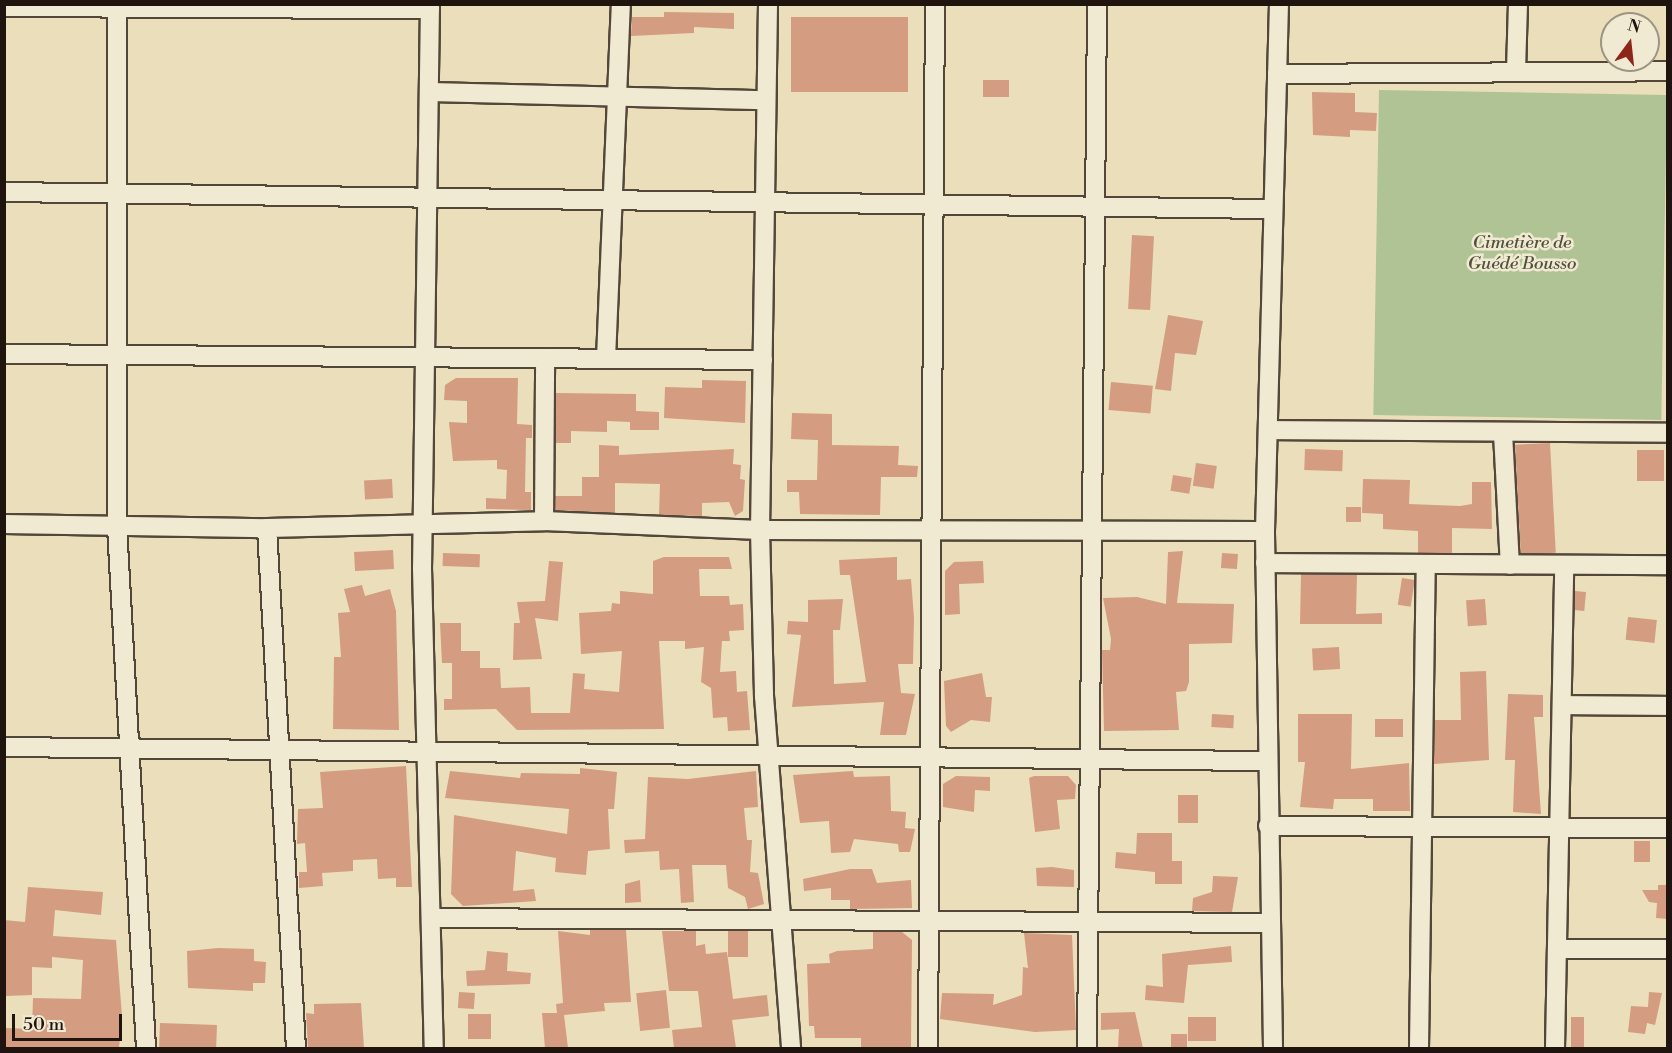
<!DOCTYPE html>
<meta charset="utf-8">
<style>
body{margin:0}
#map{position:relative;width:1672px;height:1053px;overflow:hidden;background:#eadfba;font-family:"Libre Bodoni",serif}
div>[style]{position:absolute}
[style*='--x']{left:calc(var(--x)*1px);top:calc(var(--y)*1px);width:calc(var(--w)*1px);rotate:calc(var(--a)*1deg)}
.green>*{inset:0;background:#b0c395;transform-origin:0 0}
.building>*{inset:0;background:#d49c80;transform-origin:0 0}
.roads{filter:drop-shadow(2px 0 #524739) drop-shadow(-2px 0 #524739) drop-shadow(0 2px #524739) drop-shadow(0 -2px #524739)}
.minor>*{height:18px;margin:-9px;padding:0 9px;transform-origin:9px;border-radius:9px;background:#f1ead2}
span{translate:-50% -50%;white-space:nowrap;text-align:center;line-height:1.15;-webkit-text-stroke:5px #f1ead2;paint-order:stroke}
.park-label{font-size:18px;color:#52513d;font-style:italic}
.frame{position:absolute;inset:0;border:6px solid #20140e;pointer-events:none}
.north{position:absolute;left:1600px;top:12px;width:60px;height:60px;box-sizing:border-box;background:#f1ead2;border:2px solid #9d9484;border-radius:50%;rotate:15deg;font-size:16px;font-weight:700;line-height:24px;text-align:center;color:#20140e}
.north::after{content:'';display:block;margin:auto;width:21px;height:27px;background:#8f2418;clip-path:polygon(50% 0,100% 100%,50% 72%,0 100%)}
.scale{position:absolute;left:12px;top:1014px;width:110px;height:27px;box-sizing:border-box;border:3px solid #20140e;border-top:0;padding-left:8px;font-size:18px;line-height:21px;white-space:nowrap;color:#20140e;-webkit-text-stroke:4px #f1ead2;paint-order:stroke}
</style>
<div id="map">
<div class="green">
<i style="left:1379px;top:90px;width:288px;height:325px;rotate:1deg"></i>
</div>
<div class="building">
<i style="clip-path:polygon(664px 12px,734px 13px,734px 29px,694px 27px,694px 33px,631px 36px,632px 17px,664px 17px)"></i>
<i style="left:791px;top:17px;width:117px;height:75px"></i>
<i style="left:983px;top:80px;width:26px;height:17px"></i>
<i style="clip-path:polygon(1312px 92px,1355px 93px,1355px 112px,1377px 113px,1376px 131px,1350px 130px,1350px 137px,1313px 135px)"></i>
<i style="left:1132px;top:235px;width:22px;height:74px;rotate:3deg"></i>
<i style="clip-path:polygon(1168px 315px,1203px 321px,1196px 355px,1175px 353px,1171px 391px,1155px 389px)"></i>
<i style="clip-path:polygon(456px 378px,518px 378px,517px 424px,532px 425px,532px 438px,526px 438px,525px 492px,531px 492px,531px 510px,486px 509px,486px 498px,506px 499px,507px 470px,497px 469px,497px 460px,453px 461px,449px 422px,467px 423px,467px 401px,444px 400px,445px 385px)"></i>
<i style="clip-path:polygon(702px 380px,746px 381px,745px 423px,664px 418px,665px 387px,702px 388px)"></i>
<i style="left:1111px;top:382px;width:42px;height:28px;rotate:5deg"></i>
<i style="clip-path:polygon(556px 393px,636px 394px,636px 411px,659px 412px,659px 430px,630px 430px,630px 422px,607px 421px,607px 432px,571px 431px,571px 443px,556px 443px)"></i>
<i style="clip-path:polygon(792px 413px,832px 414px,832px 445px,899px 446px,898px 465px,918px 466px,917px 477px,881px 477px,880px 515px,800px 514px,799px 492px,787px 492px,787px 480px,817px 480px,818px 440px,791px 439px)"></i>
<i style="left:1550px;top:443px;width:110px;height:35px;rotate:87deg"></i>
<i style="clip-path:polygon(599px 445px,619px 446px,619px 455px,734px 449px,733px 464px,741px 465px,740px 479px,745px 480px,743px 511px,735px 516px,729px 502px,702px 503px,702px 516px,659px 515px,660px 484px,615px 483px,615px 513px,555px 510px,555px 496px,582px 496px,582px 477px,599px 477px)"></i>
<i style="left:1305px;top:449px;width:38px;height:21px;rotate:2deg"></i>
<i style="left:1637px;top:450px;width:27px;height:31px"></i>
<i style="left:1196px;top:463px;width:21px;height:23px;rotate:8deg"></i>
<i style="left:1173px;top:475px;width:19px;height:16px;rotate:9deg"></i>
<i style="left:392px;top:479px;width:19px;height:28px;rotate:87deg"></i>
<i style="clip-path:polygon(1363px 479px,1410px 480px,1409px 504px,1460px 506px,1472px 504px,1472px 482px,1491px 482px,1492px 529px,1452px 528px,1452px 553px,1418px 553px,1418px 531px,1383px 529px,1383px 514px,1362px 513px)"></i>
<i style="left:1346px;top:507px;width:15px;height:15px"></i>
<i style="left:393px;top:550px;width:19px;height:39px;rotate:87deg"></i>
<i style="clip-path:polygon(1183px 551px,1177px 603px,1234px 604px,1232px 643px,1189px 644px,1189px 682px,1186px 691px,1176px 692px,1179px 730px,1104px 731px,1102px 650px,1110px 650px,1111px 639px,1103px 598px,1137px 597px,1166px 604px,1168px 552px)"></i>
<i style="left:443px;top:553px;width:37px;height:13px;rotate:2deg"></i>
<i style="left:1222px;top:553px;width:16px;height:15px;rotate:4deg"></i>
<i style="clip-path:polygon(664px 557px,729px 557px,732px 569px,699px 569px,700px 596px,729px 596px,730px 605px,743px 604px,744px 630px,729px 631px,730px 641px,722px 641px,720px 672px,736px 671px,737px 692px,747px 691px,750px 730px,728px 731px,727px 717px,713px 718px,711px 688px,701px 682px,704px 647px,685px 649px,685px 641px,659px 641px,664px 729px,517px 730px,496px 709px,444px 710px,444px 699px,452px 699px,452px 663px,442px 663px,440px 623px,461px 623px,461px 651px,480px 651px,480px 668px,500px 668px,501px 688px,530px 687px,531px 713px,570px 713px,573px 673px,585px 674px,584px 689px,619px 692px,622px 651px,581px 654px,579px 613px,611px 611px,612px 603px,620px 604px,620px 591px,653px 594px,653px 561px)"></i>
<i style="clip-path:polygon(897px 557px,897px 580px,911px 579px,914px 618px,913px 664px,898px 664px,901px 693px,915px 694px,906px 735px,880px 735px,884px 702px,792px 707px,801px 635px,787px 634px,788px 621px,808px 622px,808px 600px,843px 599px,840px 630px,833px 630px,834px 684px,866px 682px,850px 575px,840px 575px,839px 560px)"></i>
<i style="clip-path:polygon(549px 561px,563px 562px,558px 621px,535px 618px,542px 659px,513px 660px,514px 623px,520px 623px,517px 602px,545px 601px)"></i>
<i style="clip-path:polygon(983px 561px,984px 583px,959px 584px,960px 614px,945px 615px,945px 571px,954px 562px)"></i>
<i style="clip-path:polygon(1301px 574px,1357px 575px,1356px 614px,1382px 613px,1382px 624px,1300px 624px)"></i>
<i style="left:1402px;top:578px;width:13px;height:27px;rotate:9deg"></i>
<i style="clip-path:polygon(362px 585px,365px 596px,390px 589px,396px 611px,399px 730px,333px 729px,334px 657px,341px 657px,338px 613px,350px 612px,344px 589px)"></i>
<i style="left:1575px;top:591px;width:11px;height:19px;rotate:5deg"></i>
<i style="left:1485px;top:599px;width:26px;height:19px;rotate:86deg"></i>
<i style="left:1628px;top:617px;width:29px;height:23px;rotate:6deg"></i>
<i style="left:1339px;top:647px;width:22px;height:27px;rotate:87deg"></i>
<i style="clip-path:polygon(1486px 671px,1489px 760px,1434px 764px,1435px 720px,1461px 720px,1460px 672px)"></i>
<i style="clip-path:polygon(982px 673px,986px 697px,992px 697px,990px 722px,971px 720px,951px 732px,946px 726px,944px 681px)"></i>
<i style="clip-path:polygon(1508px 694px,1543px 695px,1543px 717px,1534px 717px,1541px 814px,1513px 812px,1515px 760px,1505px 760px)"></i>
<i style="left:1212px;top:714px;width:22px;height:13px;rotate:3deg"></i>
<i style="clip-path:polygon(1298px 714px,1352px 714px,1351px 769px,1409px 763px,1410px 811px,1373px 811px,1373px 799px,1334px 799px,1333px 809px,1300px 807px,1305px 762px,1298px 762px)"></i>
<i style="left:1375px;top:719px;width:28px;height:18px"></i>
<i style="clip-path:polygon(406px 766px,412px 887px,396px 887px,396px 878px,378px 879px,377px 859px,353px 860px,353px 871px,322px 873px,323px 886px,299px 888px,299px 872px,307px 872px,305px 843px,297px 844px,298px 809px,323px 808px,320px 772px)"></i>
<i style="clip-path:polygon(580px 768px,617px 772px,614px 809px,608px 809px,610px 849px,588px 851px,586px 875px,555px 872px,556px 858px,516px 851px,513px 891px,534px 889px,536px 901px,463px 906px,451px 894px,454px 815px,567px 834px,569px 809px,445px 798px,450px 771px,520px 778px,521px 773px,580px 774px)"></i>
<i style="clip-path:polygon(756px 771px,758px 807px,744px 808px,747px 840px,752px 840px,750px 872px,758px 873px,764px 904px,748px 909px,745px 897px,728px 888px,726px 865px,692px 865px,694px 902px,681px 903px,679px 869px,660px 870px,659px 851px,625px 853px,624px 840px,645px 839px,648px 777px,688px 779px)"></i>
<i style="clip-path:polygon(853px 771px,854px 777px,890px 776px,891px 811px,906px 812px,905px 828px,915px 829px,910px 852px,899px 852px,898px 844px,854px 839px,850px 852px,831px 853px,829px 821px,800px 823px,793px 775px)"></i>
<i style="clip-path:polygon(956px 776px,990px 777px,990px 791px,975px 790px,974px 812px,943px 807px,943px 784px)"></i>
<i style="clip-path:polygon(1034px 776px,1068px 776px,1076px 785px,1075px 799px,1057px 800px,1060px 829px,1035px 832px,1029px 778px)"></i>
<i style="left:1178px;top:795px;width:20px;height:28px"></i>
<i style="clip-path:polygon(1137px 833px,1172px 833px,1172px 861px,1182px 861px,1182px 884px,1155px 884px,1155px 872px,1115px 868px,1116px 852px,1136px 854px)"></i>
<i style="left:1634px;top:841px;width:16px;height:21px"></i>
<i style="clip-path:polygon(1052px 867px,1074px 870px,1074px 887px,1037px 886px,1036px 868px)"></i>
<i style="clip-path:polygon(850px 869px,872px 869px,877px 883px,911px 880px,912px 908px,850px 909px,850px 900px,831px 900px,831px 888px,804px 891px,803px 879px)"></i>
<i style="clip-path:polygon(1213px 876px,1238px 877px,1232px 912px,1192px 911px,1193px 898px,1212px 892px)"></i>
<i style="clip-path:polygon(640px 880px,641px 902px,625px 903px,625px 884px)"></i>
<i style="clip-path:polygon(1658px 885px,1668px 885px,1668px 919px,1656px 918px,1657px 903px,1649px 902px,1642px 890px,1658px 890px)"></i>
<i style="clip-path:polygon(28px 887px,103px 892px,101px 915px,55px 910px,53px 936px,116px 940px,122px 1016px,119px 1048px,6px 1048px,6px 1028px,32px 1029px,33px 998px,81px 999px,83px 960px,52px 957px,52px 968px,32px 967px,32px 995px,5px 996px,4px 920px,25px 922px)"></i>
<i style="clip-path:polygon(590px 930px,626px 930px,631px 1002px,604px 1003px,605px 1011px,564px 1015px,568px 1048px,545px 1048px,542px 1013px,557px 1013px,556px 1004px,563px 1003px,558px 931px,590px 935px)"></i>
<i style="clip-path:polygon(662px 931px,696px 931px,696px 946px,705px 944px,706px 954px,727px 952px,733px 999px,767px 995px,769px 1016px,732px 1020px,736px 1048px,674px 1048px,672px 1030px,702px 1027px,698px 991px,669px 991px)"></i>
<i style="left:728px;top:931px;width:20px;height:26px"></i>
<i style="clip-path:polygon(873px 932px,902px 932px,912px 940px,911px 1048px,861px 1048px,861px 1038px,815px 1038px,814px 1026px,809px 1026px,807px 964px,830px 963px,829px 954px,837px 951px,873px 949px)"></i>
<i style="clip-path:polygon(1024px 933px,1072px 935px,1076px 1030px,1035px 1032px,940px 1019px,942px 993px,994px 994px,993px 1005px,1022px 995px,1023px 967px,1028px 968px)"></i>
<i style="clip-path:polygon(1231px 946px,1232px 962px,1188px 965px,1184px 1003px,1145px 1000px,1146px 985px,1163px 987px,1162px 954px)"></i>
<i style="clip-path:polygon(218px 948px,254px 949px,254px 961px,266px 962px,265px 983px,253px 983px,253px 991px,188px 988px,187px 951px)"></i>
<i style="clip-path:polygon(487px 951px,508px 953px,507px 971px,531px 973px,530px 984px,467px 986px,466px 971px,485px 970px)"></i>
<i style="left:666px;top:990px;width:38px;height:30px;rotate:84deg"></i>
<i style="left:459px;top:992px;width:16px;height:16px;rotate:4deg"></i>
<i style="clip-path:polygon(1649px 992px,1662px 993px,1655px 1025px,1647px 1023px,1645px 1034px,1628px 1032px,1631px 1006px,1648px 1007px)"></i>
<i style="clip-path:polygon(361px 1003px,364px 1048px,308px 1048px,306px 1013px,314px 1014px,314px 1004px)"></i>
<i style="clip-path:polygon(1135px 1012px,1143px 1048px,1118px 1048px,1119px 1029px,1101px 1030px,1101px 1013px)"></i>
<i style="left:468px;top:1014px;width:23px;height:25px"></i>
<i style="left:1188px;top:1017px;width:28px;height:24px"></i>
<i style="left:1571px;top:1017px;width:13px;height:31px"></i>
<i style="left:160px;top:1023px;width:57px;height:25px;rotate:2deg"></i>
<i style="left:1187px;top:1034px;width:14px;height:16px;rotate:90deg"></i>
</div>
<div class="roads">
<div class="minor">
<i style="--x:117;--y:4;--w:522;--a:90"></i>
<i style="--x:117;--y:526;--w:523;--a:86.82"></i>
<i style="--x:430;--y:4;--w:564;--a:90.81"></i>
<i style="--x:422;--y:568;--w:480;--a:88.6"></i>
<i style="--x:768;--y:4;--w:526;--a:90.87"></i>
<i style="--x:760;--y:530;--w:166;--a:88.6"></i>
<i style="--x:764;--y:696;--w:353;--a:85.6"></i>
<i style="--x:4;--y:7;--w:426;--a:0.3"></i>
<i style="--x:1516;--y:71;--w:67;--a:-88.3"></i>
<i style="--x:1277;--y:74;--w:391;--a:-0.4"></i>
<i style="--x:429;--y:92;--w:337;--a:1.4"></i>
<i style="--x:4;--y:192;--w:1269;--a:0.77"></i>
<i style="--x:4;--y:354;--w:759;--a:0.45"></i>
<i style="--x:606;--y:359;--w:355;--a:-87.6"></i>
<i style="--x:1268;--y:430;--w:400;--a:0.4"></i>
<i style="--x:1503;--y:433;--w:132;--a:87"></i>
<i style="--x:544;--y:521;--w:163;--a:-89.6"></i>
<i style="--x:4;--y:524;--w:263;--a:0.9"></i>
<i style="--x:267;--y:528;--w:277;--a:-1.4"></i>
<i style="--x:544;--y:521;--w:216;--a:2.4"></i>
<i style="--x:760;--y:530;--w:505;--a:0.11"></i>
<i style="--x:267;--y:528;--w:521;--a:86.81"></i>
<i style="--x:1265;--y:563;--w:403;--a:0.3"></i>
<i style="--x:1562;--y:705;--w:106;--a:0.5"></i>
<i style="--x:4;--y:747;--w:1262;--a:0.64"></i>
<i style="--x:1268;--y:826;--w:400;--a:0.3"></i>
<i style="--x:432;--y:918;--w:838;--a:0.34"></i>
<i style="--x:1559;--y:949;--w:109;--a:0"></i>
<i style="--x:928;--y:1048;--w:1044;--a:-89.62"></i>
<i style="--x:1087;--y:1048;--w:1044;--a:-89.45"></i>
<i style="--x:1273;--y:1048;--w:517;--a:-90.89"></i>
<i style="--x:1265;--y:531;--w:527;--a:-88.48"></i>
<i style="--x:1419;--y:1048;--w:484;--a:-89.2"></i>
<i style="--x:1555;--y:1048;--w:483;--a:-88.9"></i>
</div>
</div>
<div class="park-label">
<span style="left:1522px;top:254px">Cimetière de<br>Guédé Bousso</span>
</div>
<div class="frame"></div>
<div class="north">N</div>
<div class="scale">50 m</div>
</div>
